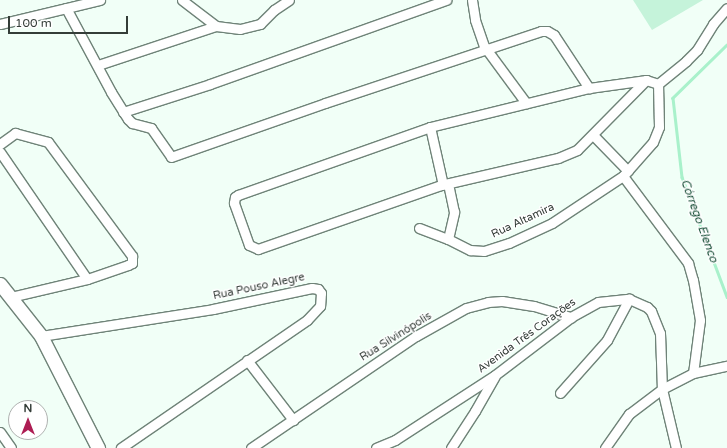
<!DOCTYPE html>
<meta charset="utf-8">
<style>
body{margin:0}
#map{position:relative;width:727px;height:448px;overflow:hidden;background:#f1fff7;font-family:"Varela Round",sans-serif}
div>[style]{position:absolute}
[style*='--x']{left:calc(var(--x)*1px);top:calc(var(--y)*1px);width:calc(var(--w)*1px);rotate:calc(var(--a)*1deg)}
.green>*{inset:0;background:#c5f3da}
.stream>*{height:2.5px;margin:-1.25px;padding:0 1.25px;transform-origin:1.25px;border-radius:1.25px;background:#a9f1cb}
.roads{filter:drop-shadow(1px 0 #6f8378) drop-shadow(-1px 0 #6f8378) drop-shadow(0 1px #6f8378) drop-shadow(0 -1px #6f8378)}
.minor>*{height:9px;margin:-4.5px;padding:0 4.5px;transform-origin:4.5px;border-radius:4.5px;background:#fff}
.secondary>*{height:13px;margin:-6.5px;padding:0 6.5px;transform-origin:6.5px;border-radius:6.5px;background:#fff}
span{translate:-50% -50%;white-space:nowrap;text-align:center;line-height:1.15;-webkit-text-stroke:3px #fff;paint-order:stroke}
.street-label{font-size:11px;color:#343d38}
.water-label{font-size:12px;color:#154d35;font-style:italic}
.north{position:absolute;left:8px;top:400px;width:40px;height:40px;box-sizing:border-box;background:#fff;border:1px solid #aeb1af;border-radius:50%;rotate:0deg;font-size:11px;font-weight:700;line-height:16px;text-align:center;color:#343d38}
.north::after{content:'';display:block;margin:auto;width:14px;height:18px;background:#ad1d53;clip-path:polygon(50% 0,100% 100%,50% 72%,0 100%)}
.scale{position:absolute;left:8px;top:16px;width:120px;height:18px;box-sizing:border-box;border:2px solid #343d38;border-top:0;padding-left:5px;font-size:12px;line-height:14px;white-space:nowrap;color:#343d38;-webkit-text-stroke:3px #fff;paint-order:stroke}
</style>
<div id="map">
<div class="green">
<i style="clip-path:polygon(633px 0,703px 0,652px 30px)"></i>
</div>
<div class="stream">
<i style="--x:727;--y:45;--w:76;--a:135.5"></i>
<i style="--x:673;--y:98;--w:80;--a:83.5"></i>
<i style="--x:682;--y:177;--w:128;--a:69.4"></i>
</div>
<div class="roads">
<div class="minor">
<i style="--x:182;--y:0;--w:43;--a:37.4"></i>
<i style="--x:216;--y:26;--w:24;--a:7"></i>
<i style="--x:240;--y:29;--w:21;--a:-14"></i>
<i style="--x:260;--y:24;--w:20;--a:-45"></i>
<i style="--x:274;--y:10;--w:18;--a:-34"></i>
<i style="--x:472;--y:0;--w:20;--a:81"></i>
<i style="--x:475;--y:20;--w:28;--a:71"></i>
<i style="--x:484;--y:46;--w:71;--a:53.6"></i>
<i style="--x:66;--y:8;--w:95;--a:61.8"></i>
<i style="--x:111;--y:92;--w:32;--a:58"></i>
<i style="--x:128;--y:119;--w:6;--a:45"></i>
<i style="--x:132;--y:123;--w:20;--a:15"></i>
<i style="--x:151;--y:128;--w:35;--a:55"></i>
<i style="--x:171;--y:157;--w:163;--a:-19.3"></i>
<i style="--x:325;--y:103;--w:228;--a:-18.4"></i>
<i style="--x:541;--y:31;--w:6;--a:0"></i>
<i style="--x:547;--y:31;--w:8;--a:30"></i>
<i style="--x:554;--y:35;--w:64;--a:56.6"></i>
<i style="--x:0;--y:24;--w:103;--a:-13.5"></i>
<i style="--x:98;--y:65;--w:124;--a:-18.3"></i>
<i style="--x:646;--y:80;--w:98;--a:134.6"></i>
<i style="--x:577;--y:150;--w:21;--a:157"></i>
<i style="--x:558;--y:158;--w:120;--a:167"></i>
<i style="--x:441;--y:185;--w:194;--a:160.7"></i>
<i style="--x:258;--y:249;--w:10;--a:-156"></i>
<i style="--x:249;--y:245;--w:45;--a:-109.7"></i>
<i style="--x:234;--y:203;--w:6;--a:-81"></i>
<i style="--x:235;--y:197;--w:4;--a:-34"></i>
<i style="--x:238;--y:195;--w:204;--a:-19.5"></i>
<i style="--x:430;--y:127;--w:164;--a:-13.8"></i>
<i style="--x:589;--y:88;--w:58;--a:-8"></i>
<i style="--x:646;--y:80;--w:13;--a:18"></i>
<i style="--x:123;--y:112;--w:91;--a:-17.8"></i>
<i style="--x:210;--y:84;--w:251;--a:-19.6"></i>
<i style="--x:430;--y:127;--w:59;--a:77.4"></i>
<i style="--x:593;--y:135;--w:50;--a:45.8"></i>
<i style="--x:0;--y:144;--w:19;--a:-36"></i>
<i style="--x:15;--y:133;--w:34;--a:15"></i>
<i style="--x:48;--y:142;--w:142;--a:53.6"></i>
<i style="--x:132;--y:256;--w:7;--a:90"></i>
<i style="--x:132;--y:263;--w:4;--a:153"></i>
<i style="--x:128;--y:265;--w:43;--a:161.1"></i>
<i style="--x:87;--y:279;--w:79;--a:166.8"></i>
<i style="--x:0;--y:152;--w:154;--a:55.6"></i>
<i style="--x:623;--y:176;--w:109;--a:53.2"></i>
<i style="--x:688;--y:263;--w:18;--a:74"></i>
<i style="--x:693;--y:280;--w:41;--a:80.1"></i>
<i style="--x:700;--y:320;--w:53;--a:97.5"></i>
<i style="--x:419;--y:228;--w:31;--a:21"></i>
<i style="--x:448;--y:239;--w:25;--a:27"></i>
<i style="--x:470;--y:250;--w:14;--a:4"></i>
<i style="--x:484;--y:251;--w:26;--a:-18"></i>
<i style="--x:509;--y:243;--w:47;--a:-24.9"></i>
<i style="--x:552;--y:223;--w:85;--a:-33.5"></i>
<i style="--x:623;--y:176;--w:45;--a:-48.6"></i>
<i style="--x:653;--y:142;--w:16;--a:-68"></i>
<i style="--x:659;--y:127;--w:43;--a:-91.3"></i>
<i style="--x:658;--y:84;--w:36;--a:-39"></i>
<i style="--x:686;--y:61;--w:16;--a:-45"></i>
<i style="--x:697;--y:50;--w:31;--a:-58"></i>
<i style="--x:713;--y:24;--w:21;--a:-49"></i>
<i style="--x:448;--y:239;--w:28;--a:-77"></i>
<i style="--x:454;--y:212;--w:29;--a:-102"></i>
<i style="--x:41;--y:336;--w:174;--a:-8.9"></i>
<i style="--x:213;--y:309;--w:101;--a:-12"></i>
<i style="--x:312;--y:288;--w:6;--a:9"></i>
<i style="--x:318;--y:289;--w:5;--a:53"></i>
<i style="--x:321;--y:293;--w:13;--a:94"></i>
<i style="--x:320;--y:306;--w:19;--a:133"></i>
<i style="--x:307;--y:320;--w:226;--a:145.5"></i>
<i style="--x:247;--y:360;--w:76;--a:52.5"></i>
<i style="--x:560;--y:393;--w:71;--a:-48.4"></i>
<i style="--x:607;--y:340;--w:47;--a:-61.8"></i>
<i style="--x:0;--y:432;--w:19;--a:55"></i>
<i style="--x:251;--y:448;--w:199;--a:-34.2"></i>
<i style="--x:416;--y:336;--w:57;--a:-29.2"></i>
<i style="--x:466;--y:308;--w:23;--a:-15"></i>
<i style="--x:488;--y:302;--w:14;--a:-4"></i>
<i style="--x:502;--y:301;--w:32;--a:9"></i>
<i style="--x:534;--y:306;--w:39;--a:17"></i>
<i style="--x:376;--y:448;--w:21;--a:-23"></i>
<i style="--x:395;--y:440;--w:119;--a:-33"></i>
<i style="--x:495;--y:375;--w:96;--a:-37.3"></i>
<i style="--x:571;--y:317;--w:31;--a:-29"></i>
<i style="--x:598;--y:302;--w:31;--a:-6"></i>
<i style="--x:629;--y:299;--w:20;--a:24"></i>
<i style="--x:647;--y:307;--w:6;--a:45"></i>
<i style="--x:651;--y:311;--w:24;--a:68"></i>
<i style="--x:660;--y:333;--w:56;--a:88"></i>
<i style="--x:662;--y:389;--w:61;--a:76.7"></i>
<i style="--x:451;--y:448;--w:44;--a:-57"></i>
<i style="--x:475;--y:411;--w:40;--a:-60.3"></i>
<i style="--x:605;--y:448;--w:42;--a:-54.8"></i>
<i style="--x:629;--y:414;--w:41;--a:-37.1"></i>
<i style="--x:662;--y:389;--w:35;--a:-27"></i>
<i style="--x:693;--y:373;--w:35;--a:-12"></i>
</div>
<div class="secondary">
<i style="--x:0;--y:284;--w:66;--a:51.7"></i>
<i style="--x:41;--y:336;--w:126;--a:63"></i>
</div>
</div>
<div class="street-label">
<span style="left:523px;top:221px;rotate:-25deg">Rua Altamira</span>
<span style="left:259px;top:287px;rotate:-12deg">Rua Pouso Alegre</span>
<span style="left:527px;top:336px;rotate:-36deg">Avenida Três Corações</span>
<span style="left:396px;top:337px;rotate:-32deg">Rua Silvinópolis</span>
</div>
<div class="water-label">
<span style="left:699px;top:221px;rotate:70deg">Córrego Elenco</span>
</div>
<div class="north">N</div>
<div class="scale">100 m</div>
</div>
